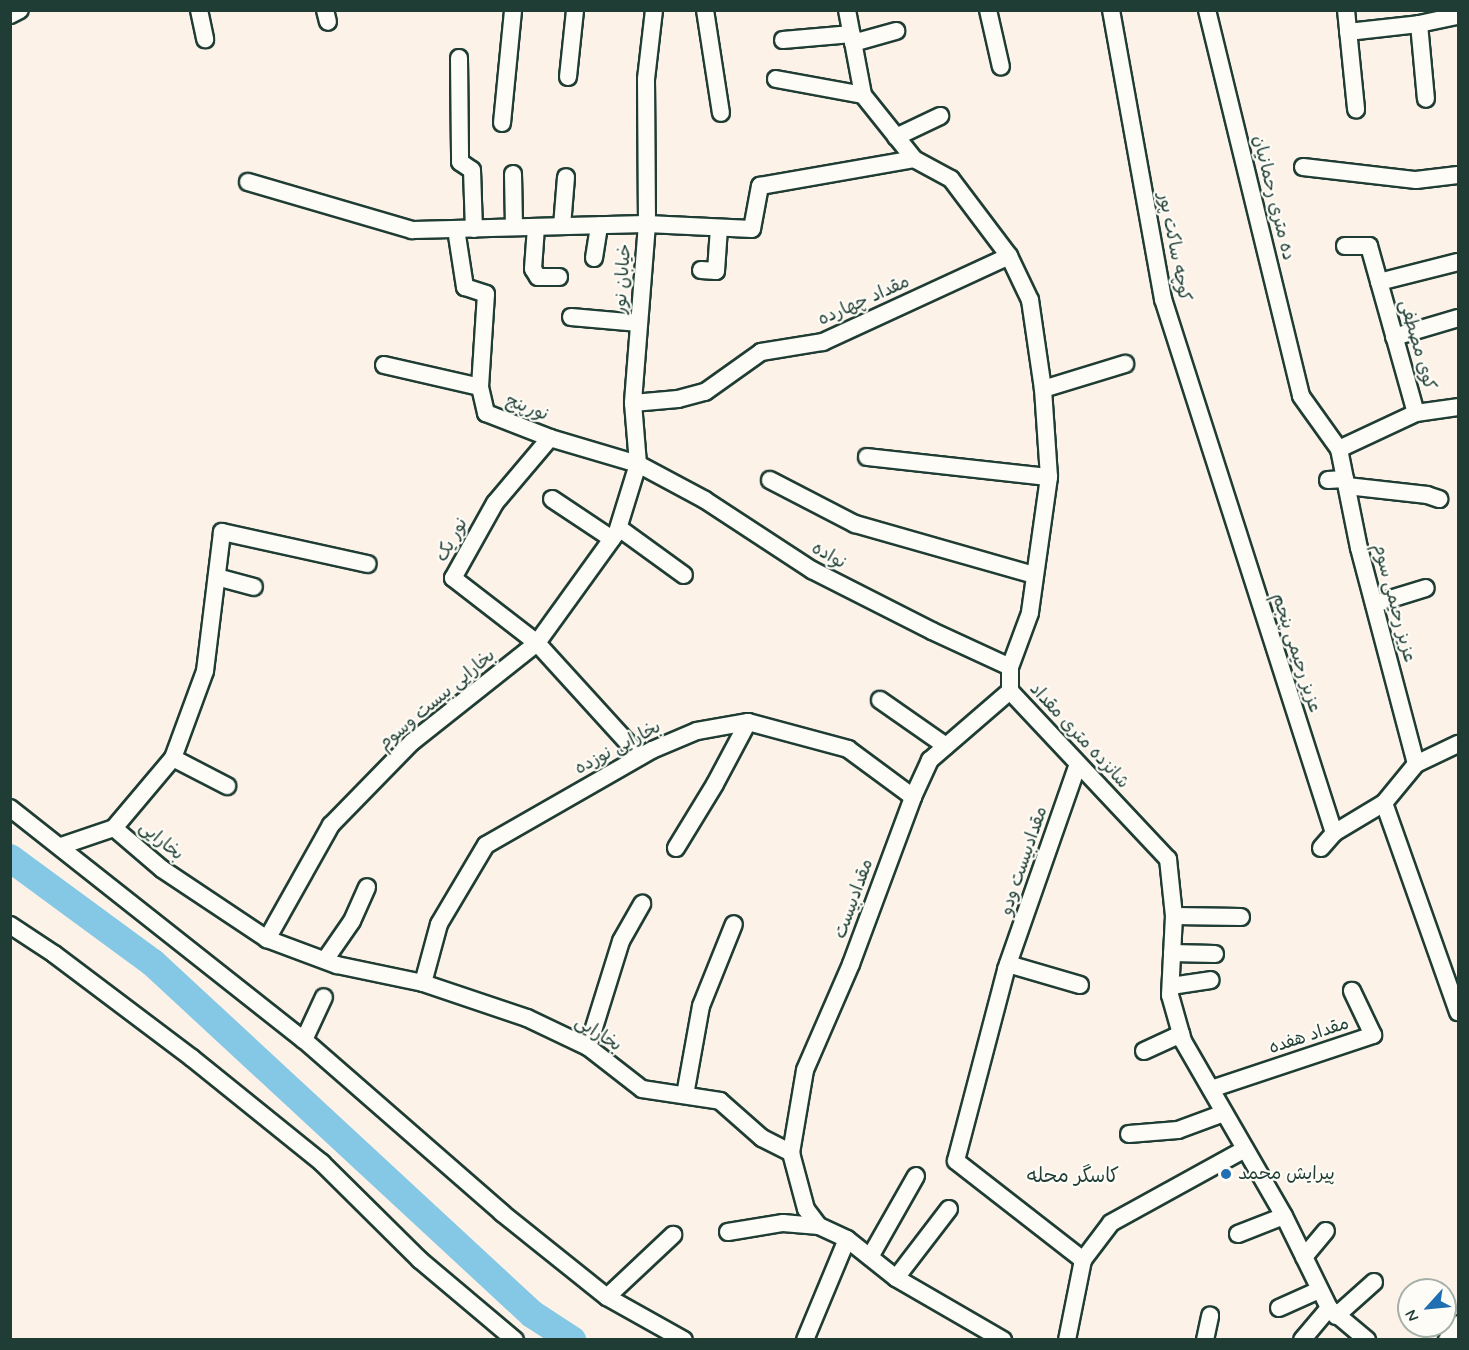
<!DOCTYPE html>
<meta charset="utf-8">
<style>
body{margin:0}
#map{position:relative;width:1469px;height:1350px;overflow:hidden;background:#fdf2e8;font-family:Mynerve,"Playpen Sans Arabic",sans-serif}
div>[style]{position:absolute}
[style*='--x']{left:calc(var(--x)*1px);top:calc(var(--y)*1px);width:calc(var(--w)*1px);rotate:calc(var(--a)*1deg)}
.river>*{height:28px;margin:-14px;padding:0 14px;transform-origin:14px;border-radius:14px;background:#84c8e5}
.roads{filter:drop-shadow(2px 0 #1f3d34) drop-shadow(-2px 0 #1f3d34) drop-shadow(0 2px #1f3d34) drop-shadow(0 -2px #1f3d34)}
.minor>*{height:16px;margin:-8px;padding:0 8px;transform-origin:8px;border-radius:8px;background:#fdfcf7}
.dots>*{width:16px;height:16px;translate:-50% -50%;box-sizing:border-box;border:3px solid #fdfcf7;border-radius:50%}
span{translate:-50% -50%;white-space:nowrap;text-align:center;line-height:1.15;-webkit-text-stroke:4.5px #fdfcf7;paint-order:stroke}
.street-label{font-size:18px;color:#1f3d34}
.poi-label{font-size:18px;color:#1f3d34}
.left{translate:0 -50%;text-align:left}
.neighbourhood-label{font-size:20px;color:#1f3d34}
.frame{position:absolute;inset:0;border:12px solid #1f3d34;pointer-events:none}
.north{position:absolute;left:1397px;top:1278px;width:60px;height:60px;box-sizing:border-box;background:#fdfcf7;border:2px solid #a4b0a9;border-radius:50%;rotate:243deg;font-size:16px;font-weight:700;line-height:24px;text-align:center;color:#1f3d34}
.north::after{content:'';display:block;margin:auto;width:21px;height:27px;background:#1f6fb2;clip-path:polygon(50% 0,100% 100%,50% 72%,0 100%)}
</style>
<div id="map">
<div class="river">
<i style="--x:10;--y:858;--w:177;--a:36.3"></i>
<i style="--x:153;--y:963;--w:517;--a:42.8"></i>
<i style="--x:532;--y:1314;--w:48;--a:33"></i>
</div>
<div class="roads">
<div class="minor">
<i style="--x:199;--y:10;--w:30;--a:78"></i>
<i style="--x:325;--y:10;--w:12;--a:76"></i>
<i style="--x:654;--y:10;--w:69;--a:96.6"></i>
<i style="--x:646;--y:79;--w:145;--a:89.6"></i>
<i style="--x:647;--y:224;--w:105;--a:2.7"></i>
<i style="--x:752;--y:229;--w:44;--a:-79.5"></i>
<i style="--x:760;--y:186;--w:156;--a:-9.9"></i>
<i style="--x:705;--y:10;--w:104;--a:81.2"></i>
<i style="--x:847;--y:10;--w:86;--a:79.3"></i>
<i style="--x:863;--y:95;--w:82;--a:51.4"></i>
<i style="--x:914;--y:159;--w:42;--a:28.4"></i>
<i style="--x:951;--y:179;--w:96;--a:53"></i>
<i style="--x:1009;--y:256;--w:49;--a:64.5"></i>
<i style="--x:1030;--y:300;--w:90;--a:81.7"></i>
<i style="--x:1043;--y:389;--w:88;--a:86.1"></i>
<i style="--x:1049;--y:477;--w:137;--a:98"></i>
<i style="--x:1030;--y:613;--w:58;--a:110.3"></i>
<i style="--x:1010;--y:667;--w:24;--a:90"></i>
<i style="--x:1010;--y:691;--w:231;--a:46.8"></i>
<i style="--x:1168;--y:859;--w:57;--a:84"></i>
<i style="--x:1174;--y:916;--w:79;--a:92.9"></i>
<i style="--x:1170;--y:995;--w:48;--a:74.2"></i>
<i style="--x:1183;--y:1041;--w:202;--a:60"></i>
<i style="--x:1284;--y:1216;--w:102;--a:63.9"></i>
<i style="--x:1329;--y:1308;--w:50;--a:40.1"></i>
<i style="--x:988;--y:10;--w:58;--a:77.2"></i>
<i style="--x:1111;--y:10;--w:294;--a:79.8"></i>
<i style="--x:1163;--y:299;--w:561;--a:72.24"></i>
<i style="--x:1207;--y:10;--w:397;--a:76.3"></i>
<i style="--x:1301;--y:396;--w:65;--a:54.4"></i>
<i style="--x:1339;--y:449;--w:101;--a:78.6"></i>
<i style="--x:1359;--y:548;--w:223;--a:75.2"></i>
<i style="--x:1346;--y:10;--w:100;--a:84.2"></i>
<i style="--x:10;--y:15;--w:11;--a:-27"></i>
<i style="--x:1419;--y:24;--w:75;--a:84.7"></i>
<i style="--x:1348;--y:32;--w:71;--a:-6.4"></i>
<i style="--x:1419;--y:24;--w:40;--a:-12"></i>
<i style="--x:783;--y:40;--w:69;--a:-5"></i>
<i style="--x:853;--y:43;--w:45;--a:-15.6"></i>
<i style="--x:459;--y:58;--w:104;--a:89.4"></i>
<i style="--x:460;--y:162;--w:14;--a:34"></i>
<i style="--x:472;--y:170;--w:59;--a:88.1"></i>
<i style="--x:568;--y:77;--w:67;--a:-84"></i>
<i style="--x:776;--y:79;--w:88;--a:10.4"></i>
<i style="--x:502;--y:123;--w:114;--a:-84.4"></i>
<i style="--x:896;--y:137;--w:49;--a:-25.5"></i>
<i style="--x:1303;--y:167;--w:114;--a:6.6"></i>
<i style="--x:1416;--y:180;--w:42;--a:-6.8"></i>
<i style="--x:513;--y:174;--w:53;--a:88.9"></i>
<i style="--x:248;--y:182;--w:171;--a:16.3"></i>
<i style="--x:412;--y:230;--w:235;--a:-1.5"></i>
<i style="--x:647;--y:224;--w:180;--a:94.5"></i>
<i style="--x:633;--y:403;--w:61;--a:85.3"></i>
<i style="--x:638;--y:464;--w:71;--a:107.2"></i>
<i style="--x:617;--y:532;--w:137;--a:125.8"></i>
<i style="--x:537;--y:643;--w:159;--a:141.6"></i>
<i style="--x:412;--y:742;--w:116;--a:134.3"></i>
<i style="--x:331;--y:825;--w:131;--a:119.3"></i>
<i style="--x:562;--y:226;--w:49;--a:-85.3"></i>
<i style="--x:536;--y:227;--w:42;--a:94.1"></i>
<i style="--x:533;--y:269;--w:9;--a:58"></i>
<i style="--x:538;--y:277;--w:21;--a:0"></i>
<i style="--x:456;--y:229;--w:59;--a:81.2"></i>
<i style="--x:465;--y:287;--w:22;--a:18"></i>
<i style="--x:486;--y:294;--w:93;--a:93.7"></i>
<i style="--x:1345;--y:246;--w:24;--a:0"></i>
<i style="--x:1369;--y:246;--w:173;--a:74.3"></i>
<i style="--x:1416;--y:413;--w:42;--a:-8.1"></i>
<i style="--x:594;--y:258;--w:33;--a:-81"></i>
<i style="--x:701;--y:270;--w:15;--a:4"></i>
<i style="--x:716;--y:271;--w:43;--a:-86"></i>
<i style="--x:1379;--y:282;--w:81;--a:-14.2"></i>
<i style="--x:571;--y:317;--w:68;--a:5"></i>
<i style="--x:1394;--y:337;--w:67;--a:-16.5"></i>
<i style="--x:384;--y:365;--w:98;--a:12.9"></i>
<i style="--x:480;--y:387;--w:27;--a:77"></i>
<i style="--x:486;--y:413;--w:69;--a:21.3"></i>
<i style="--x:550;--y:438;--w:92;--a:16.5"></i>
<i style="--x:638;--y:464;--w:76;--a:28.2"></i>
<i style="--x:705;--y:500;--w:128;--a:33.2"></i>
<i style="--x:812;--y:570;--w:135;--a:26.9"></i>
<i style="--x:932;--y:631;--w:86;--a:24.8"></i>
<i style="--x:1043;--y:389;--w:86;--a:-17"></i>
<i style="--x:633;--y:403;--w:45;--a:-5.1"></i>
<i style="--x:678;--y:399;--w:28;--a:-15"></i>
<i style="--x:705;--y:392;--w:69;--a:-35.5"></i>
<i style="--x:761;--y:352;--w:63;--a:-9.2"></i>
<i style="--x:823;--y:342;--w:205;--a:-24.8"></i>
<i style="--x:550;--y:438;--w:85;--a:130.2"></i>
<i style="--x:495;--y:503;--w:86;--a:119.2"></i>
<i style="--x:453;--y:578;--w:106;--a:37.7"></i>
<i style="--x:537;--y:643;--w:153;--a:47.7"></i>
<i style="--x:1339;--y:449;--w:85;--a:-25.1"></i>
<i style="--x:867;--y:457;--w:183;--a:6.3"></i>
<i style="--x:770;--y:480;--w:96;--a:27.4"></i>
<i style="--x:855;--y:524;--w:186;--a:15.9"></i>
<i style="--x:1328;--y:480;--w:17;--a:-3"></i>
<i style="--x:1347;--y:486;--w:81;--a:6.4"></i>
<i style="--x:1427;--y:495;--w:13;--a:18"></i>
<i style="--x:552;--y:499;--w:72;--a:33.7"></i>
<i style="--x:619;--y:528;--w:80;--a:35.9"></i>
<i style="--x:217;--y:577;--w:38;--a:15"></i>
<i style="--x:1374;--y:604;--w:54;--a:-17.1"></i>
<i style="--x:880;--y:700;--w:80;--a:34.9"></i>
<i style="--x:173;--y:758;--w:61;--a:27.4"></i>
<i style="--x:1078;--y:764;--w:218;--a:109.3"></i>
<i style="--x:1006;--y:970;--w:197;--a:104.7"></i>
<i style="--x:956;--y:1161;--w:161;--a:37.9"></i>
<i style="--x:1384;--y:803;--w:222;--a:70.5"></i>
<i style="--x:10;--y:808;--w:375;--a:38.3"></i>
<i style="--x:304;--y:1040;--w:263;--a:41.1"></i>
<i style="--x:502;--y:1213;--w:134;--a:38.7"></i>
<i style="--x:607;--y:1297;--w:88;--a:29.2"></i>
<i style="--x:114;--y:828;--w:63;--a:40.5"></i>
<i style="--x:162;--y:869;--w:126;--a:33.7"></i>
<i style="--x:267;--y:939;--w:75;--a:20.4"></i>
<i style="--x:337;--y:965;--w:88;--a:11.8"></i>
<i style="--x:423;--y:983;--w:110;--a:18.6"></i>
<i style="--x:527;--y:1018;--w:68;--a:25.4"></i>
<i style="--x:588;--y:1047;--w:68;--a:37.9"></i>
<i style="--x:642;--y:1089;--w:79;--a:8.7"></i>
<i style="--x:720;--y:1101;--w:56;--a:41.4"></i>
<i style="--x:762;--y:1138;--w:33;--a:27"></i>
<i style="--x:791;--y:1153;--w:58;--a:75"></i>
<i style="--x:806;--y:1209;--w:21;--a:53"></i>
<i style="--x:819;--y:1226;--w:31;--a:25"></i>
<i style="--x:847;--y:1239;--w:63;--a:38.5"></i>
<i style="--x:896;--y:1278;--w:124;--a:30.1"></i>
<i style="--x:114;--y:828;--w:92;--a:-49.9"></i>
<i style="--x:173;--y:758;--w:93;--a:-69.8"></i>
<i style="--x:205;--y:671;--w:140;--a:-83"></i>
<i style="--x:222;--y:532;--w:149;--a:12.4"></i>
<i style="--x:61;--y:846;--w:56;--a:-18.8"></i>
<i style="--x:676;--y:848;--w:75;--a:-58.6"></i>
<i style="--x:715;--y:784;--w:70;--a:-62"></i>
<i style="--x:1321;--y:848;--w:20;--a:-49"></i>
<i style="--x:1334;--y:833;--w:58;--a:-31"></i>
<i style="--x:1384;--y:803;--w:50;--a:-50.6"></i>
<i style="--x:1416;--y:764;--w:47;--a:-25.5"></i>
<i style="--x:1174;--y:916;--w:67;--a:0.9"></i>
<i style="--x:10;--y:925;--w:53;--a:33.4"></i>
<i style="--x:54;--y:954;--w:173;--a:37"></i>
<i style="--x:192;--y:1058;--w:167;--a:38.9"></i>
<i style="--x:322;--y:1163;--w:138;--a:44.7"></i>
<i style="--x:420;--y:1260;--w:124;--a:40.1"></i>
<i style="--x:1172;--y:953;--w:43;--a:1.3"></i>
<i style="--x:325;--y:960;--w:47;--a:-55.3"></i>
<i style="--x:352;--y:921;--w:37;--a:-66"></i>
<i style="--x:1008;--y:964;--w:75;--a:16.3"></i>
<i style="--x:423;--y:983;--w:61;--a:-74.8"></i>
<i style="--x:439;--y:924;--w:92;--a:-59.3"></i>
<i style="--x:486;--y:845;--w:191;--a:-29.8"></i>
<i style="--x:652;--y:750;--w:49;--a:-22.9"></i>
<i style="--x:697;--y:731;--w:52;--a:-10"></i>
<i style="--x:748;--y:722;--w:104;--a:15.1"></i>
<i style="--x:848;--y:749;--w:81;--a:36.4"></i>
<i style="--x:1171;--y:986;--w:40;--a:-8.5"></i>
<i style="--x:304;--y:1040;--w:47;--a:-65.1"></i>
<i style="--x:588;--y:1047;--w:111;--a:-72.7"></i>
<i style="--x:621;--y:941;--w:43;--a:-60.4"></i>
<i style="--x:1144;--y:1051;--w:41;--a:-24.7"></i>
<i style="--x:1211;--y:1089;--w:171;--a:-18.4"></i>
<i style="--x:1373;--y:1035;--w:49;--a:-115.5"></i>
<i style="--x:685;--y:1095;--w:90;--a:-79.8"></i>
<i style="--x:701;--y:1006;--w:88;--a:-68.1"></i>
<i style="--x:1129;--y:1134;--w:49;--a:-4.7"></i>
<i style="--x:1178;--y:1130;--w:49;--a:-20.3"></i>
<i style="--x:791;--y:1153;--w:84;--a:-80.4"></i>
<i style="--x:805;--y:1070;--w:116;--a:-66.5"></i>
<i style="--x:851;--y:964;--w:178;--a:-69.6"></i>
<i style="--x:913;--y:797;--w:41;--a:-65.3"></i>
<i style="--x:930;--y:760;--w:106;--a:-40.8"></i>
<i style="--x:728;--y:1232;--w:56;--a:-9.3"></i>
<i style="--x:783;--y:1223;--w:36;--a:5"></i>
<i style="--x:1238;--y:1234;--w:49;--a:-21.4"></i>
<i style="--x:870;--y:1257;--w:93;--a:-60.4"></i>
<i style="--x:1304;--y:1257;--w:34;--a:-50"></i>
<i style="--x:896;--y:1278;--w:87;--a:-52.5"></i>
<i style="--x:607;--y:1297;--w:91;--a:-43.2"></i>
<i style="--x:1279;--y:1308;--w:44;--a:-24.2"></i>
<i style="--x:1336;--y:1316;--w:51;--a:-41.8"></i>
<i style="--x:805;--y:1340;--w:109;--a:-67.4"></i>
<i style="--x:1067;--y:1340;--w:82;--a:-78.7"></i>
<i style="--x:1083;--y:1260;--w:46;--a:-52.9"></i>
<i style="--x:1111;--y:1223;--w:153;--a:-28.9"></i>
<i style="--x:1205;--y:1340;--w:25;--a:-78"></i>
<i style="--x:1302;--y:1340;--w:42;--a:-49.8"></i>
<i style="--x:1447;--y:1340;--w:19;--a:-55"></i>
</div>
</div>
<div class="dots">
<i style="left:1226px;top:1174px;background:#1f6fb2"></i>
</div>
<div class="street-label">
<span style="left:1273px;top:198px;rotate:76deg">ده متری رحمانیان</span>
<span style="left:1174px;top:247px;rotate:79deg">کوچه ساکت پور</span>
<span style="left:623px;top:279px;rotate:-86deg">خیابان نور</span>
<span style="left:864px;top:301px;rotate:-24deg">مقداد چهارده</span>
<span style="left:1417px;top:345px;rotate:74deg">کوی مصطفی</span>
<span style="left:527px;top:408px;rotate:21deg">نورپنج</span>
<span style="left:452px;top:540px;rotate:-61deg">نور یک</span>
<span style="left:829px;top:556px;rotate:29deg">نواده</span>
<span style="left:1394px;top:603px;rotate:75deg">عزیز رحیمی سوم</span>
<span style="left:1296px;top:653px;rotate:72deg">عزیز رحیمی پنجم</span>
<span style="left:437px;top:700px;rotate:-40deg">بخارایی بیست وسوم</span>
<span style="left:1079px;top:736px;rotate:47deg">شانزده متری مقداد</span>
<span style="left:618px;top:748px;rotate:-28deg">بخارایی نوزده</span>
<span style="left:161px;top:841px;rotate:39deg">بخارایی</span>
<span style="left:1024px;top:861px;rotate:-71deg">مقدادبیست ودو</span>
<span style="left:854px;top:899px;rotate:-70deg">مقدادبیست</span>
<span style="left:598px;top:1034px;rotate:32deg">بخارایی</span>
<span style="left:1309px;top:1036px;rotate:-18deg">مقداد هفده</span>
</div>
<div class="poi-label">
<span class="left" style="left:1238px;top:1174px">پیرایش محمد</span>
</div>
<div class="neighbourhood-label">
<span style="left:1073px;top:1176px">کاسگر محله</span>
</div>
<div class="frame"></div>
<div class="north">N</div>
</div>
